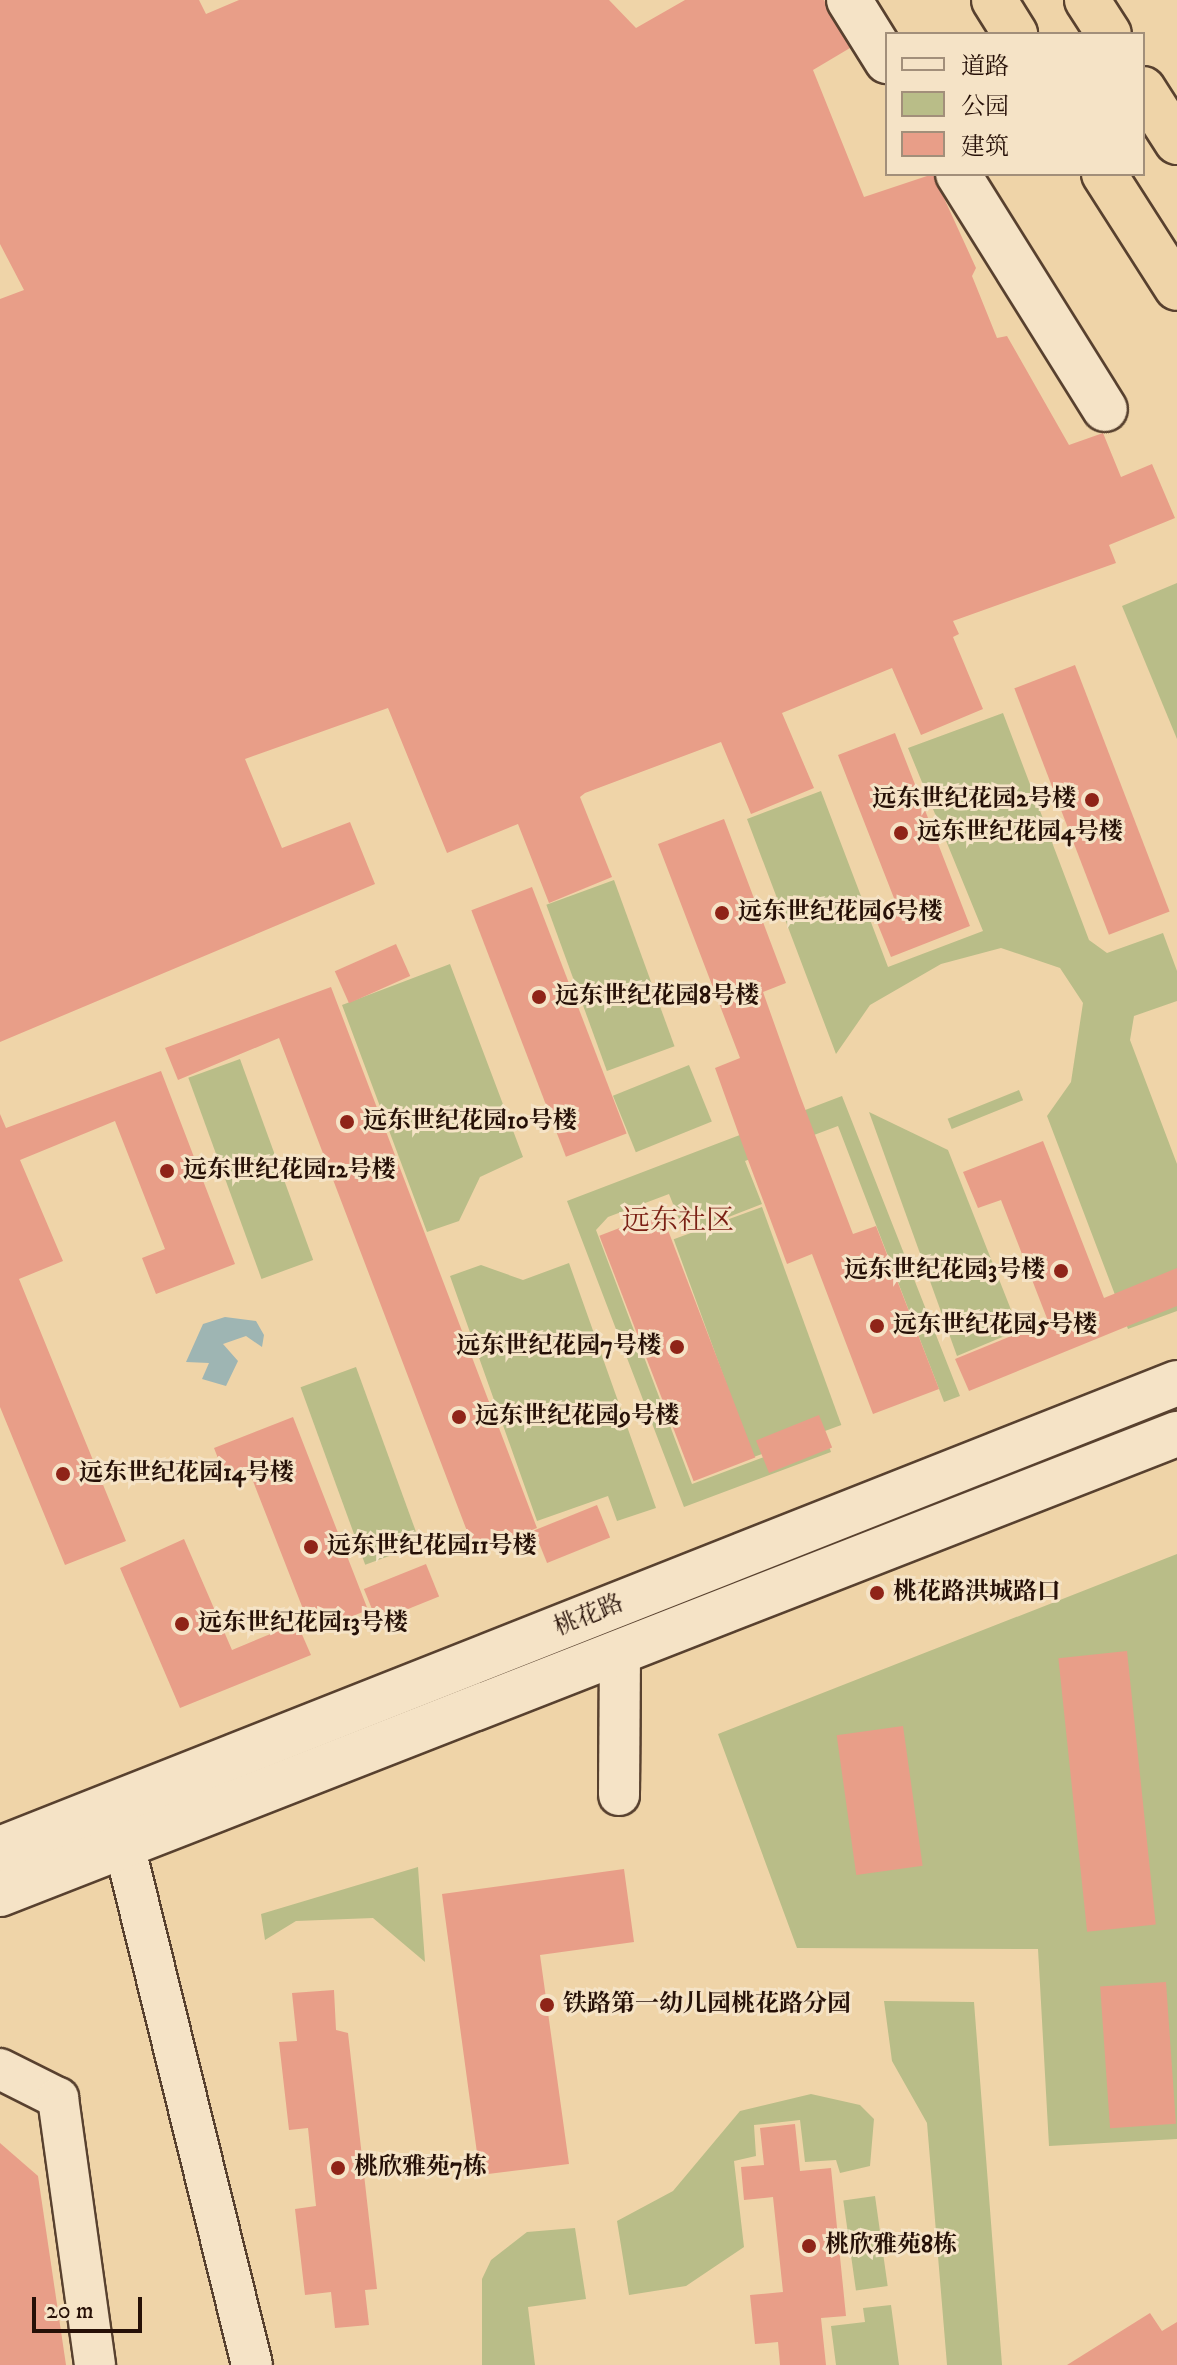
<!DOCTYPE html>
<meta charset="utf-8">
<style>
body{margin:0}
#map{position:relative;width:1177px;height:2365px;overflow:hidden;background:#efd4a8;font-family:"IM FELL DW Pica","Noto Serif SC",serif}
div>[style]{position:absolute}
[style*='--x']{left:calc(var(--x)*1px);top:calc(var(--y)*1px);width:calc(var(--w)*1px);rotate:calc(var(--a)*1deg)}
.green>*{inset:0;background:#b9bd88;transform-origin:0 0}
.water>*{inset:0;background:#9eb5b3}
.building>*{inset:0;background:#e89e88;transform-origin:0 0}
.roads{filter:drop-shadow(2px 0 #58412f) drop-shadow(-2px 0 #58412f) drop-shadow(0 2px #58412f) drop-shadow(0 -2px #58412f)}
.minor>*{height:40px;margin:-20px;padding:0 20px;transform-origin:20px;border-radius:20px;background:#f5e3c6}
.secondary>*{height:44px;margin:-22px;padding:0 22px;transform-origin:22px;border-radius:22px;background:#f5e3c6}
.trunk>*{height:44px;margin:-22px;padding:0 22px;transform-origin:22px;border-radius:22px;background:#efd4a8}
.dots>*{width:22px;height:22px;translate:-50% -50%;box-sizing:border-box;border:4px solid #f5e3c6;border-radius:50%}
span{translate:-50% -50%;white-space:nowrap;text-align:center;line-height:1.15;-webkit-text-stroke:6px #f5e3c6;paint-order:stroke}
.poi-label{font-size:24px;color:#261007;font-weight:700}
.right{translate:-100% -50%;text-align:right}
.left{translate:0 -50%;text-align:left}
.street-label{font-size:24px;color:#261007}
.quarter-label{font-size:28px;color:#7a1f14}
.legend{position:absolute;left:885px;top:32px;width:260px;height:144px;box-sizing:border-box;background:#f5e3c6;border:2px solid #a28f7a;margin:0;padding:10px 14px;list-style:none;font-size:24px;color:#261007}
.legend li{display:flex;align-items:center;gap:16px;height:40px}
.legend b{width:40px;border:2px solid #a28f7a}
.scale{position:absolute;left:32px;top:2297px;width:110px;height:36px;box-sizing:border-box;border:4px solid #261007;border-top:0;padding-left:10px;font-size:24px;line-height:28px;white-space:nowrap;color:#261007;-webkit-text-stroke:6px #f5e3c6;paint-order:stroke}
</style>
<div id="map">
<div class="green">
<i style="clip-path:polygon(1177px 583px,1177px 739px,1122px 606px)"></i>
<i style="clip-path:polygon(1003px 713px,1089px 940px,1107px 953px,1163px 933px,1177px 971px,1177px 1001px,1134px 1016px,1130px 1040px,1177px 1164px,1177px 1311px,1128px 1329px,1047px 1116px,1071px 1082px,1083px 1003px,1060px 968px,1001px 948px,941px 964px,870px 1005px,836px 1054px,747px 819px,821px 791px,888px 967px,983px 931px,908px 748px)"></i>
<i style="left:614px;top:880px;width:177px;height:72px;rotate:70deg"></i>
<i style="clip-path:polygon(450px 964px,523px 1157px,480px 1177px,459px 1221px,427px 1232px,342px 1005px)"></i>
<i style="left:240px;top:1059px;width:214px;height:55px;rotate:70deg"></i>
<i style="left:689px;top:1065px;width:61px;height:82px;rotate:68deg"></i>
<i style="left:1019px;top:1090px;width:11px;height:77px;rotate:68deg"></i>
<i style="clip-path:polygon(842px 1096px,960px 1396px,944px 1402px,838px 1126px,745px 1161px,762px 1204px,685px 1234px,669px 1194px,608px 1217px,596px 1230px,692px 1484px,825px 1434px,831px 1452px,684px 1507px,567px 1201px)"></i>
<i style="clip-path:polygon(869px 1112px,948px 1150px,1019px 1330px,957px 1356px)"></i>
<i style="left:762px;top:1207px;width:232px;height:94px;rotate:70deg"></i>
<i style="clip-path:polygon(569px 1263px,656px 1508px,617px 1521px,608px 1496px,537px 1521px,450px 1276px,481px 1265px,523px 1280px)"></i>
<i style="left:356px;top:1367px;width:189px;height:59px;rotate:70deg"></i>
<i style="clip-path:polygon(1177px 1554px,1177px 2139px,1049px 2146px,1038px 1949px,797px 1948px,718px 1734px)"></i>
<i style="clip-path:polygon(418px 1867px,425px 1962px,373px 1918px,296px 1921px,265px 1940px,261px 1914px)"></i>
<i style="clip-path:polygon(884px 2001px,974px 2002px,1002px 2365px,947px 2365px,927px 2123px,892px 2061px)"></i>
<i style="clip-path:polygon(811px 2094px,860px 2105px,874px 2119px,870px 2166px,840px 2173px,836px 2160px,805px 2162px,800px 2120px,754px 2125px,756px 2156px,734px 2161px,744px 2247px,686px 2286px,629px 2295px,617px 2221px,673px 2191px,740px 2111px)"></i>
<i style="left:875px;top:2196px;width:91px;height:32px;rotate:82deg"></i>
<i style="clip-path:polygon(575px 2228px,586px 2299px,528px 2307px,535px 2365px,482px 2365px,482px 2279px,491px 2260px,527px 2232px)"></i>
<i style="clip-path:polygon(891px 2305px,899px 2365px,836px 2365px,831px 2326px,865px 2322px,863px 2308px)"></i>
</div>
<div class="water">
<i style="clip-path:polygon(225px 1317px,256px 1321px,264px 1335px,262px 1347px,246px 1336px,223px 1344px,238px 1361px,226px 1386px,202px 1379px,209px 1363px,186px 1362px,203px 1324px)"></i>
</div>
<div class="building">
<i style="clip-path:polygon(0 0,199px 0,206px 14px,239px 0,609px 0,636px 28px,685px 0,824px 0,850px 48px,813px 70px,864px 197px,933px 174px,976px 268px,972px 276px,997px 338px,1007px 336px,1069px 445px,1103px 433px,1121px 477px,1152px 464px,1175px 518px,1109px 545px,1116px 563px,953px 621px,959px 634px,953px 637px,983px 709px,921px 735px,892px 668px,782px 713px,814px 788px,751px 814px,721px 742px,585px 793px,580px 797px,612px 877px,549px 903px,518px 824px,447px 853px,388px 708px,245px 759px,282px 848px,350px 822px,375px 884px,0 1042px,0 299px,24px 290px,0 244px)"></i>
<i style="left:1075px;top:665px;width:264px;height:65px;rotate:69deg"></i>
<i style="clip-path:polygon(895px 733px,970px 926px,891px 957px,876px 920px,899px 911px,838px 755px)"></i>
<i style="clip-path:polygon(724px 819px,786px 983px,763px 992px,799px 1093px,853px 1234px,876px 1226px,939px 1389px,873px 1414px,812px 1254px,787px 1264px,748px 1160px,715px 1068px,740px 1058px,658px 844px)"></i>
<i style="left:532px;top:887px;width:264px;height:65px;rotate:69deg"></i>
<i style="left:396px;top:944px;width:35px;height:67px;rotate:66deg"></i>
<i style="clip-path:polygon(331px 987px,537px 1528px,475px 1552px,279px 1038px,178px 1080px,165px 1048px)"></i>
<i style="clip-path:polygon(161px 1071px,235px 1264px,156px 1294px,142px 1258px,165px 1249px,115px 1121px,20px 1160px,63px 1261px,19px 1279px,126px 1541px,65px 1565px,0 1407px,0 1114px,6px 1128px)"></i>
<i style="clip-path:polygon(1043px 1141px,1104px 1298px,1177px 1268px,1177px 1306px,969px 1391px,955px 1359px,1048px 1321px,1001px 1200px,978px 1208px,963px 1172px)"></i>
<i style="left:661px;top:1212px;width:263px;height:66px;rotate:69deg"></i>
<i style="left:819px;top:1415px;width:35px;height:68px;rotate:68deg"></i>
<i style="clip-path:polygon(293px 1417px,368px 1610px,312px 1632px,251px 1476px,228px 1484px,214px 1448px)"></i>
<i style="left:597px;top:1505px;width:35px;height:68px;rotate:68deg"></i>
<i style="clip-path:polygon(184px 1539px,232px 1650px,297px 1623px,311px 1655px,180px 1708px,120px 1568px)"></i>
<i style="left:426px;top:1564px;width:35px;height:67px;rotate:68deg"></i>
<i style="left:1127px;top:1651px;width:275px;height:69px;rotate:84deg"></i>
<i style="left:903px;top:1726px;width:141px;height:67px;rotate:82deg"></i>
<i style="clip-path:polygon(624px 1869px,634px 1942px,540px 1955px,569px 2164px,480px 2175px,442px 1894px)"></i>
<i style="left:1166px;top:1982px;width:142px;height:66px;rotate:86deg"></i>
<i style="clip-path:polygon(334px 1990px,336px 2030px,348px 2033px,377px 2289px,365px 2290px,369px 2325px,335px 2328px,331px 2292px,305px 2295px,295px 2209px,316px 2206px,308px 2128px,289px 2130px,279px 2042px,297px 2041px,292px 1993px)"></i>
<i style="clip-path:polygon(795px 2124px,800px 2171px,831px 2168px,846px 2316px,821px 2318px,826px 2365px,780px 2365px,778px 2342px,755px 2344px,750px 2295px,783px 2292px,773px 2197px,744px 2200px,741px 2167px,764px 2165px,760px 2128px)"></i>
<i style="clip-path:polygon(0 2143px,38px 2176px,66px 2365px,0 2365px)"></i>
<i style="clip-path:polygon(1150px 2313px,1162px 2331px,1177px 2322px,1177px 2365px,1067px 2365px)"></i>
</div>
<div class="roads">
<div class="minor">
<i style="--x:619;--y:1795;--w:144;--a:-89.6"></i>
<i style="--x:124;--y:1845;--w:536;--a:76.17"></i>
<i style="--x:0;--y:2069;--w:65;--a:26.6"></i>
<i style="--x:58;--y:2098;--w:270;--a:82.1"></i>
</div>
<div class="secondary">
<i style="--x:849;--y:0;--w:72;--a:58.1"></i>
<i style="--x:958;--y:174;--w:277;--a:58"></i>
<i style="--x:0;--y:1849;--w:1266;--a:-21.6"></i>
<i style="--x:0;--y:1894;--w:1264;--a:-21.35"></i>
</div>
<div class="trunk">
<i style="--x:994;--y:0;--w:40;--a:58"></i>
<i style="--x:1087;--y:0;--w:40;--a:57.1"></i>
<i style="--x:1143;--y:89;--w:63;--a:57.3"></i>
<i style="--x:1104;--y:174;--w:135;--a:57.4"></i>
</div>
</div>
<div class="dots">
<i style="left:1092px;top:800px;background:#8f2418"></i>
<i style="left:901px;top:833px;background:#8f2418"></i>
<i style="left:722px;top:913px;background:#8f2418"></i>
<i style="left:539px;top:997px;background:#8f2418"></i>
<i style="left:347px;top:1122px;background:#8f2418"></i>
<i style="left:167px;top:1171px;background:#8f2418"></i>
<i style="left:1061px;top:1271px;background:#8f2418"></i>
<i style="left:877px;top:1326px;background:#8f2418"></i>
<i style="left:677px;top:1347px;background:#8f2418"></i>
<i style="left:459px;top:1417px;background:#8f2418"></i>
<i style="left:63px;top:1474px;background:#8f2418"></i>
<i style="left:311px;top:1547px;background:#8f2418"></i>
<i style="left:877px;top:1593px;background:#8f2418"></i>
<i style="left:182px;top:1624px;background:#8f2418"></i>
<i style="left:547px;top:2005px;background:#8f2418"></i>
<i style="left:338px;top:2168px;background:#8f2418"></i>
<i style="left:809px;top:2246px;background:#8f2418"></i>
</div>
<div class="poi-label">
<span class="right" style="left:1076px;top:800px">远东世纪花园2号楼</span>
<span class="left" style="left:917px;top:833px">远东世纪花园4号楼</span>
<span class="left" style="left:738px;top:913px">远东世纪花园6号楼</span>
<span class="left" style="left:555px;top:997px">远东世纪花园8号楼</span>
<span class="left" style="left:363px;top:1122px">远东世纪花园10号楼</span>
<span class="left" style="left:183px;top:1171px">远东世纪花园12号楼</span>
<span class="right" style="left:1045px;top:1271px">远东世纪花园3号楼</span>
<span class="left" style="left:893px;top:1326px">远东世纪花园5号楼</span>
<span class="right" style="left:661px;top:1347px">远东世纪花园7号楼</span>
<span class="left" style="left:475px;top:1417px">远东世纪花园9号楼</span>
<span class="left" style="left:79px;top:1474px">远东世纪花园14号楼</span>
<span class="left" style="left:327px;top:1547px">远东世纪花园11号楼</span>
<span class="left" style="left:893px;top:1593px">桃花路洪城路口</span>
<span class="left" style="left:198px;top:1624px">远东世纪花园13号楼</span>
<span class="left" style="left:563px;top:2005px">铁路第一幼儿园桃花路分园</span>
<span class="left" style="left:354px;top:2168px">桃欣雅苑7栋</span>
<span class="left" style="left:825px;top:2246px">桃欣雅苑8栋</span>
</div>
<div class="street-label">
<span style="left:589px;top:1616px;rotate:-22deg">桃花路</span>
</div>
<div class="quarter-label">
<span style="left:678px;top:1221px">远东社区</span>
</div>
<ul class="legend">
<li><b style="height:10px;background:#f5e3c6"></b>道路</li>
<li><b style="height:22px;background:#b9bd88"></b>公园</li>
<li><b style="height:22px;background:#e89e88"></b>建筑</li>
</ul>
<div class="scale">20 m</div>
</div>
